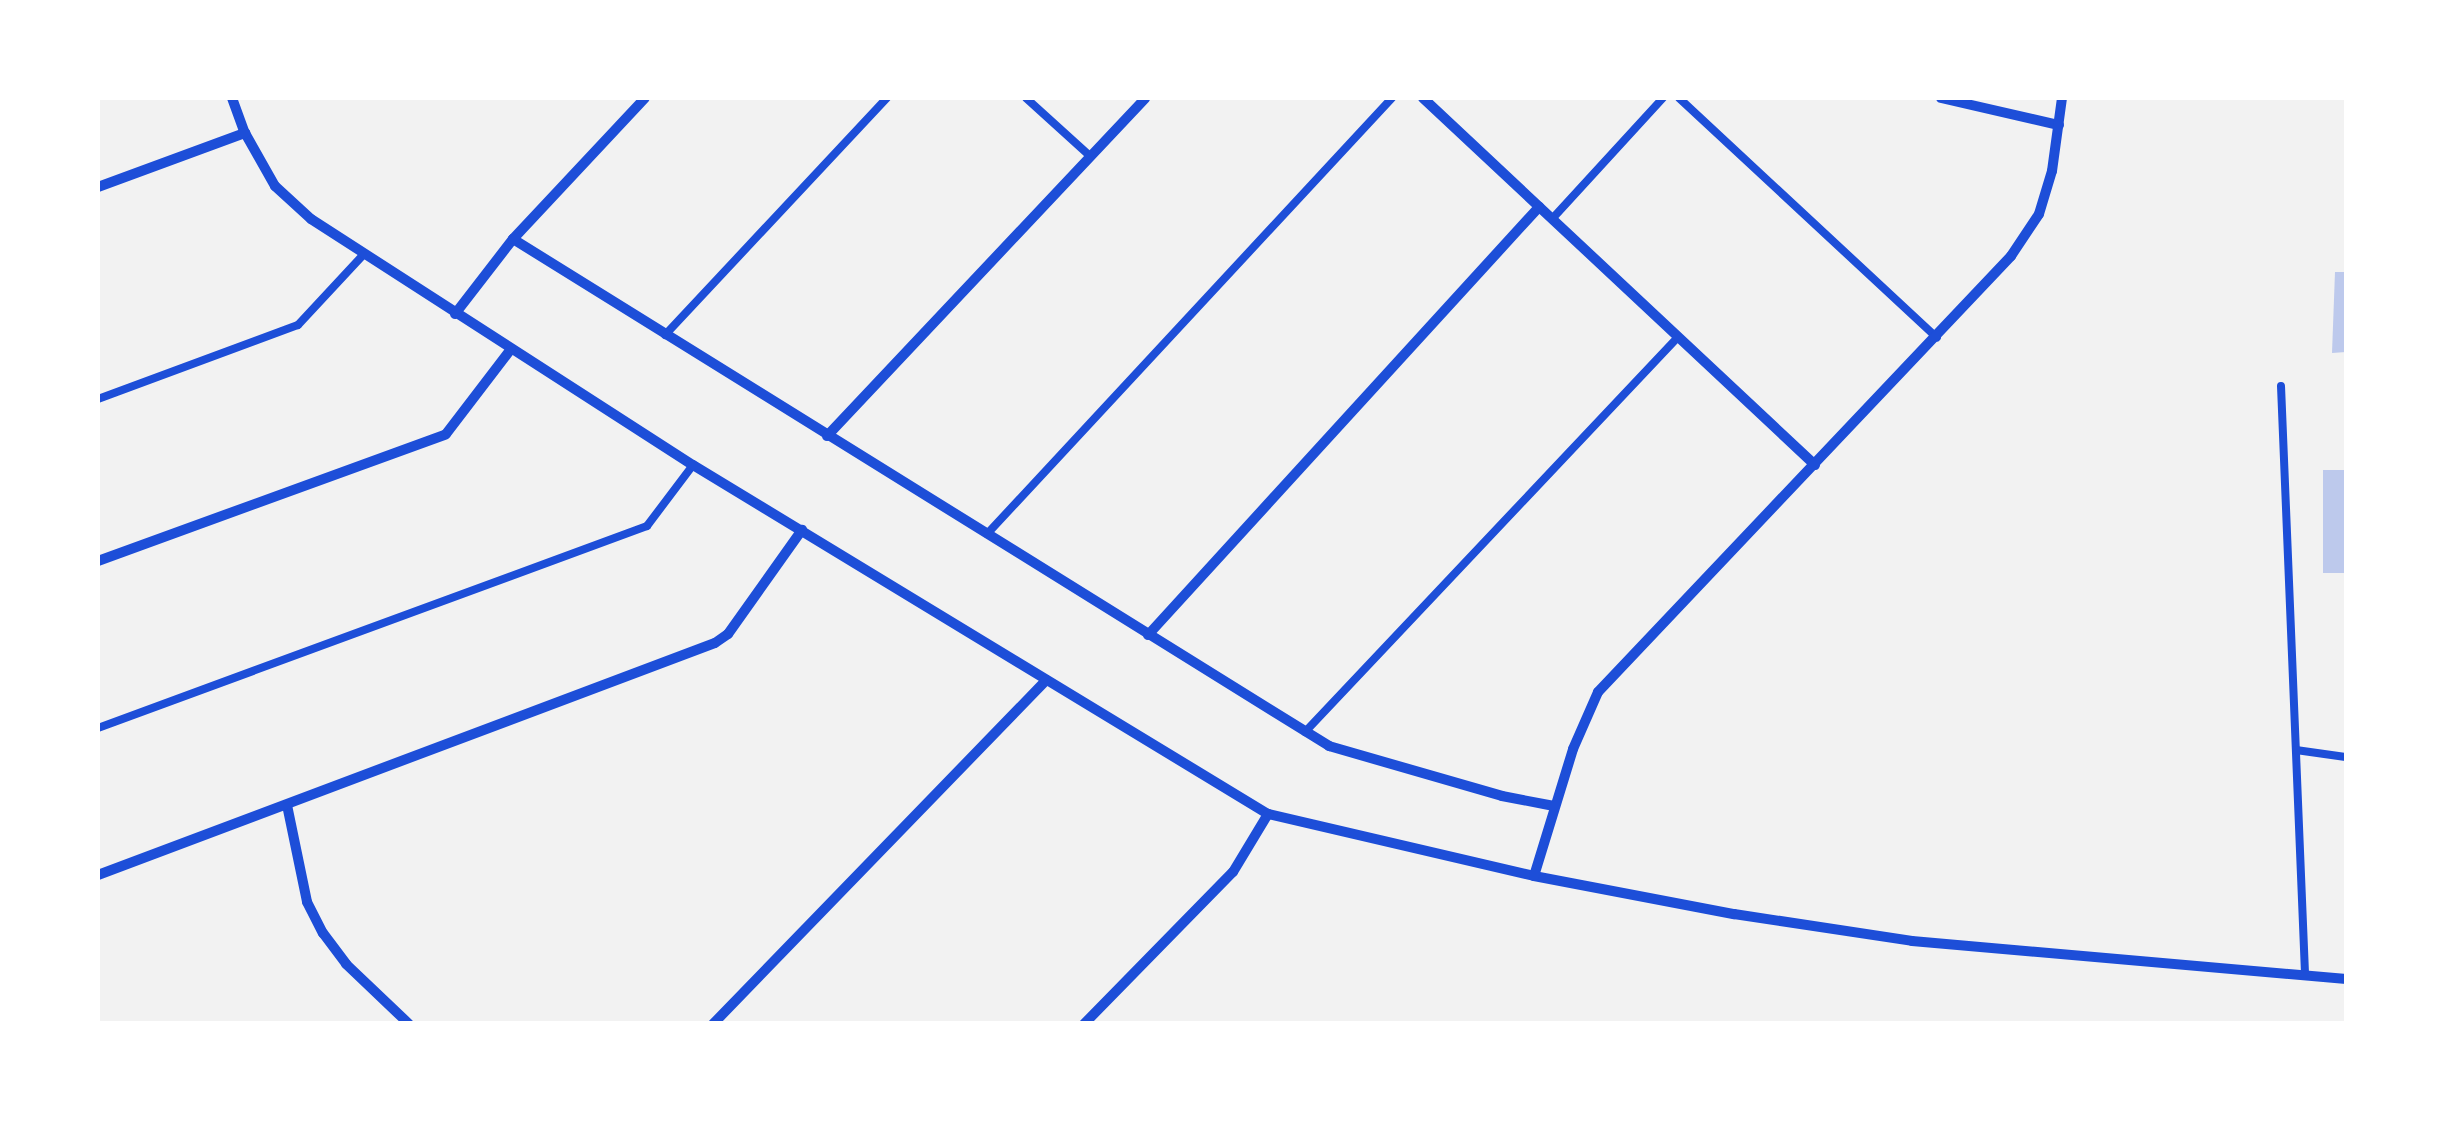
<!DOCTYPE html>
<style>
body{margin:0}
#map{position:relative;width:2444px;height:1121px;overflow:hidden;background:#f2f2f2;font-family:Ubuntu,sans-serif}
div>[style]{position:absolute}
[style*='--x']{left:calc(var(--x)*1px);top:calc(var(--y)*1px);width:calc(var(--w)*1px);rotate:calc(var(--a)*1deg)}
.building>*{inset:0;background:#bdc9ec;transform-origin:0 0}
.service>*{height:8px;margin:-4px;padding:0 4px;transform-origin:4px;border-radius:4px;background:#1d4ed8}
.minor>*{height:10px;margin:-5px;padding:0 5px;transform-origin:5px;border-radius:5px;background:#1d4ed8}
span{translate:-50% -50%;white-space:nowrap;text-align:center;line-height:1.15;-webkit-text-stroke:8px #fff;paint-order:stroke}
.frame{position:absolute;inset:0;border:100px solid #fff;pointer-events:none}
</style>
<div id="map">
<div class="building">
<i style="clip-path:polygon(2335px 272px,2346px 272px,2346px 352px,2332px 353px)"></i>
<i style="left:2323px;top:470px;width:23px;height:103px"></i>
</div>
<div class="service">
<i style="--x:1026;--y:98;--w:86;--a:42.2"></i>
<i style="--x:1679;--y:98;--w:352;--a:42.9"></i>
<i style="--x:1552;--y:219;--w:164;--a:-47.5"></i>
<i style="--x:665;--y:335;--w:325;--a:-46.9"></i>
<i style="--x:2281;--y:386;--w:587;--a:87.66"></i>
<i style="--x:98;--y:399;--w:213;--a:-20.3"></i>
<i style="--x:298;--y:325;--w:96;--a:-47.1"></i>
<i style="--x:987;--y:534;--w:595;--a:-47.11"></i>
<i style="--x:98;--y:728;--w:585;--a:-20.2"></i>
<i style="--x:647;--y:526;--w:76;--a:-53"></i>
<i style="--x:1305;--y:732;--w:543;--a:-46.64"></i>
<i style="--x:2296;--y:750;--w:50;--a:8"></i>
</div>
<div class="minor">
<i style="--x:232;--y:98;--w:37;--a:70"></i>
<i style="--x:245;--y:133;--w:61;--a:60.5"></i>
<i style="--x:275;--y:186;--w:49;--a:42.5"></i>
<i style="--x:311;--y:219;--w:454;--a:32.8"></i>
<i style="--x:693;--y:465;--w:673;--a:31.26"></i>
<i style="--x:1268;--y:814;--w:273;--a:13.1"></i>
<i style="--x:1534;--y:876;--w:204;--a:10.8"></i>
<i style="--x:1734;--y:914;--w:180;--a:8.6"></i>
<i style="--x:1912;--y:941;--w:436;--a:5"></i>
<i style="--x:1423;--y:98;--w:537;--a:43.11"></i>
<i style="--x:1941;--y:98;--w:121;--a:12.9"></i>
<i style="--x:98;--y:187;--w:157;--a:-20.2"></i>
<i style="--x:513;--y:239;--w:961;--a:31.85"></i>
<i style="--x:1329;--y:746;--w:180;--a:16.1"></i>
<i style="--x:1502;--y:796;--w:53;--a:10.9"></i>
<i style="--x:455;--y:314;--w:95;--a:-52.3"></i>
<i style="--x:513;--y:239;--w:193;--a:-46.9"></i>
<i style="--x:827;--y:436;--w:464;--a:-46.7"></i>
<i style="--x:98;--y:561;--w:370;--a:-20"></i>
<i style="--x:446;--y:434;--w:107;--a:-52.6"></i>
<i style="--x:1148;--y:635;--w:580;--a:-47.59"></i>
<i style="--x:287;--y:805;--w:99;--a:78.3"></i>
<i style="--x:307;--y:902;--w:35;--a:63"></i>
<i style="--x:323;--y:933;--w:39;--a:53"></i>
<i style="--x:346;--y:964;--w:87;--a:43.6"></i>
<i style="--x:98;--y:875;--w:659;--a:-20.61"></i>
<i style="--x:715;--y:643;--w:16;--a:-35"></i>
<i style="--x:728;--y:634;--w:128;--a:-54.6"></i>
<i style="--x:1534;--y:876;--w:133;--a:-72.9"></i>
<i style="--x:1573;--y:749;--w:62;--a:-66.3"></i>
<i style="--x:1598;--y:692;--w:601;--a:-46.55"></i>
<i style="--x:2011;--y:256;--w:50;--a:-56.3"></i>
<i style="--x:2039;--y:214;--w:45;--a:-73.2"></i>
<i style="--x:2052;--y:171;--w:74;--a:-82.2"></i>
<i style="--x:713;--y:1024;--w:479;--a:-45.9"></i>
<i style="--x:1084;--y:1024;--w:213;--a:-45.6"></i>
<i style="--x:1233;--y:872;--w:68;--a:-58.9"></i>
</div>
<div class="frame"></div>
</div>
